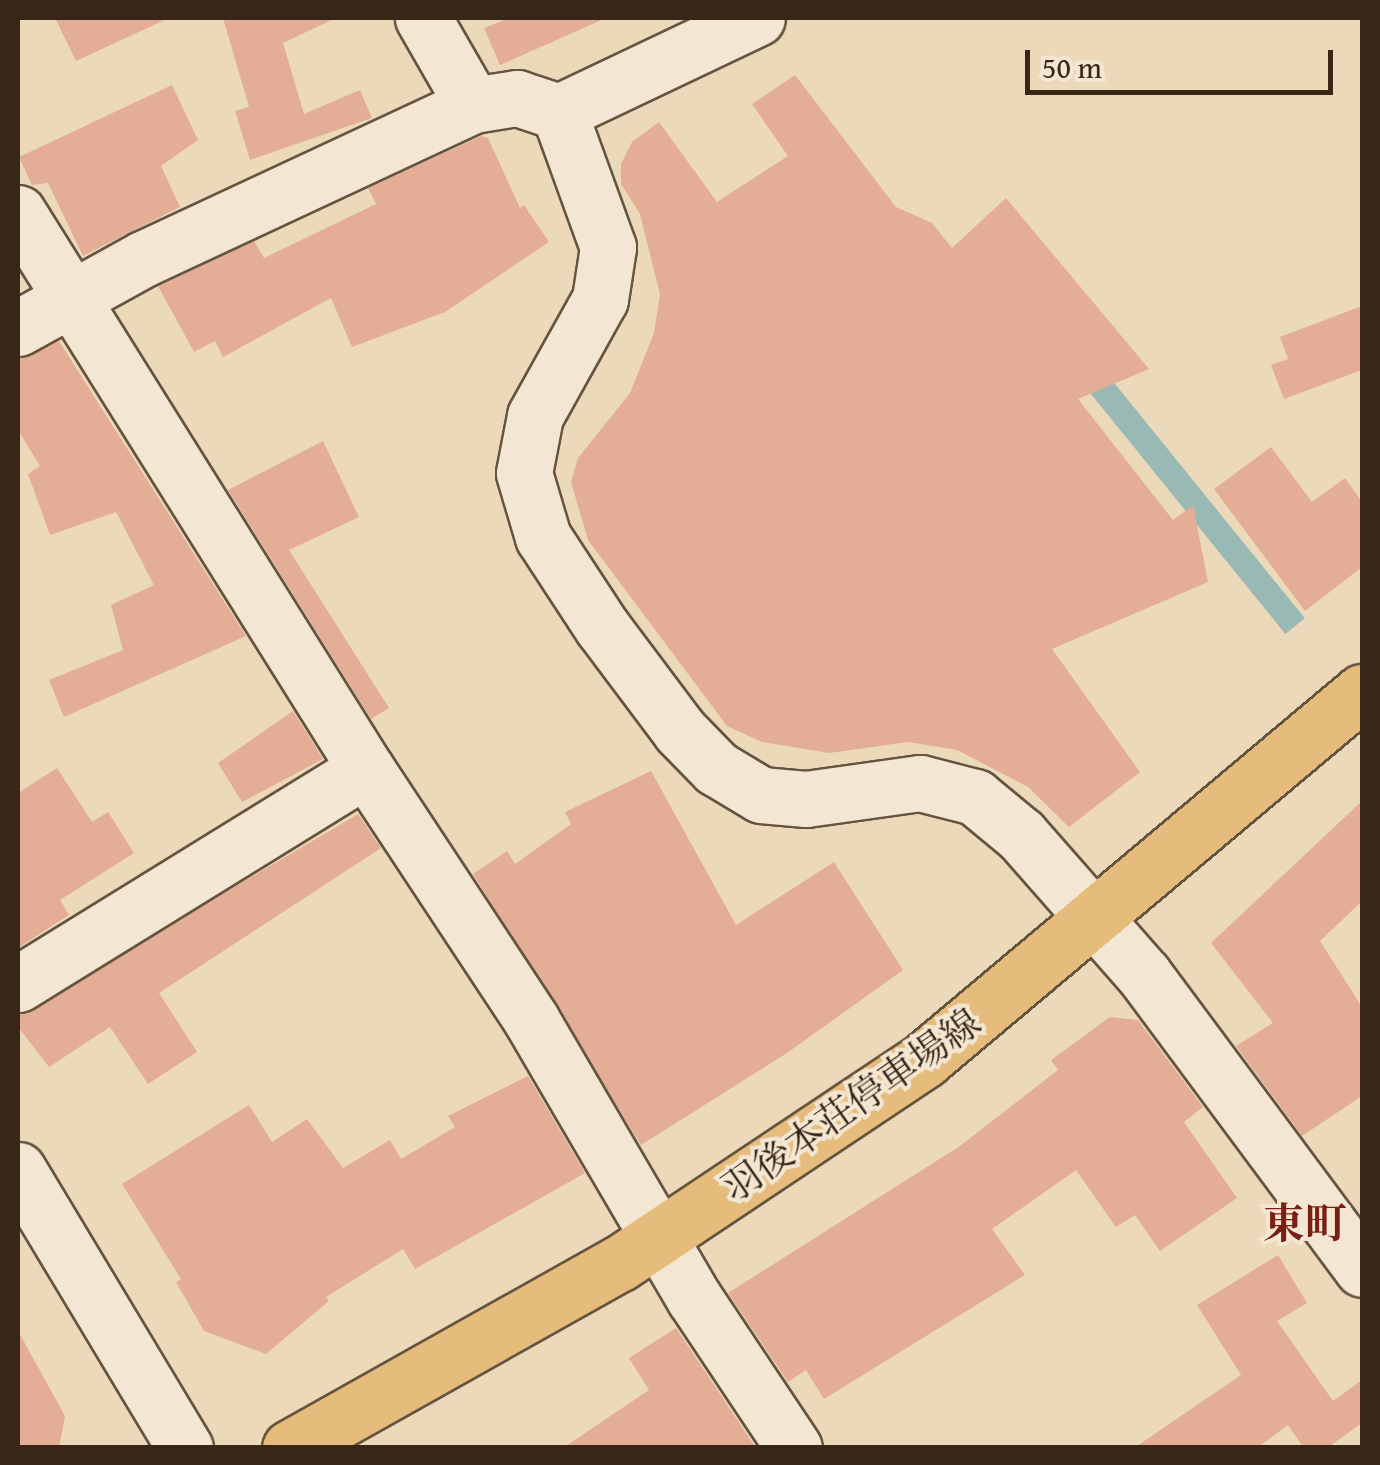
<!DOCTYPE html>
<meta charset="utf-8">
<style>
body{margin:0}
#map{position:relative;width:1380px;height:1465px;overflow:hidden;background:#ecd9ba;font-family:"Gentium Book Plus","Noto Serif JP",serif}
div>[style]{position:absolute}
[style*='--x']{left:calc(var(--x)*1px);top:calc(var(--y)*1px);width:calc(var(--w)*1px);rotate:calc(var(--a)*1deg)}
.water>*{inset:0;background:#99b9b5;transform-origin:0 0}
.building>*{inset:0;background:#e4ad95}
.roads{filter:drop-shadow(2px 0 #65543f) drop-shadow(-2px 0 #65543f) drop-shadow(0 2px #65543f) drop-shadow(0 -2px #65543f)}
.minor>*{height:55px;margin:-27.5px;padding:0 27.5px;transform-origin:27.5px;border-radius:27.5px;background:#f3e6d2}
.major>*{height:55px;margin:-27.5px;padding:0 27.5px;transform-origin:27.5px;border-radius:27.5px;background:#e6bc7d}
span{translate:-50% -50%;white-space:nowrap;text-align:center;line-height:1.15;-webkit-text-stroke:8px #f3e6d2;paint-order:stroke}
.street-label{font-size:38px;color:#382716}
.quarter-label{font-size:42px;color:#7a1f14;font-weight:700}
.frame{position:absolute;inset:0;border:20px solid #382716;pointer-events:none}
.scale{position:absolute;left:1025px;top:50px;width:308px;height:45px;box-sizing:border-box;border:5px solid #382716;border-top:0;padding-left:12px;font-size:30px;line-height:35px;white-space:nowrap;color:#382716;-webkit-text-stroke:8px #f3e6d2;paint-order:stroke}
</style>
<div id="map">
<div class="water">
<i style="left:1094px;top:358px;width:335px;height:25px;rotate:51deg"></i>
</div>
<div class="building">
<i style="clip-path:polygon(55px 18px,169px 18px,76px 61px)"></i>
<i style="clip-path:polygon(223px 18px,336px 18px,283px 43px,304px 114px,360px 90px,372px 118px,250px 160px,235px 111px,249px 107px)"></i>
<i style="clip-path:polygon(509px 18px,606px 18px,500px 65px,484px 28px)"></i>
<i style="clip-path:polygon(795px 75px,896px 207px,932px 223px,952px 248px,1006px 198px,1149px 369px,1078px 399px,1173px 520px,1193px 505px,1208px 582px,1052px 649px,1140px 772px,1069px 827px,1028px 787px,957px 750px,908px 742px,829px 753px,762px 742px,727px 726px,588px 540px,571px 482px,578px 458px,630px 393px,654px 333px,660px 294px,640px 214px,621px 184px,621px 164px,632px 142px,659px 122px,717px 202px,788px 156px,752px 104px)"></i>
<i style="clip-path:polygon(172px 85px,198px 140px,161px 166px,180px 207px,83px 256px,48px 183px,32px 185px,19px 157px)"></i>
<i style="clip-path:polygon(481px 136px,488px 138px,520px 208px,524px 205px,549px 242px,445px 312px,352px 347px,331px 298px,223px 357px,215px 341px,194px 352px,158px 286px,254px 241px,264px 258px,376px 204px,368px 188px)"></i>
<i style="clip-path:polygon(1362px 306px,1362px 370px,1284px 399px,1271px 365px,1288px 359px,1280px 337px)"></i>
<i style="clip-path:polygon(59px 341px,246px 636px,64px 717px,49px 680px,123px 650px,111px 605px,154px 585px,116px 512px,50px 535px,28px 474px,40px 466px,18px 430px,18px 359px)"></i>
<i style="clip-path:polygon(323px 441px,359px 517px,289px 550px,389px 708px,371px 719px,228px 490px)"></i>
<i style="clip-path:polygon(1271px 447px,1312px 502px,1345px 478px,1362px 502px,1362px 567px,1305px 611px,1214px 489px)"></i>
<i style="clip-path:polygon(293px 711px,323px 759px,242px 802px,218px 763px)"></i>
<i style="clip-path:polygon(57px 768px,92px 822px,108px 812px,134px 853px,60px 900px,69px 915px,18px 948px,18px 793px)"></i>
<i style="clip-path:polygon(651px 771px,736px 925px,834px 862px,903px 970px,787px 1053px,641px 1145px,473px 874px,507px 851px,515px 864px,571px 824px,565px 812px)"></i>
<i style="clip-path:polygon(1362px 801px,1362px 901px,1320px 941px,1362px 1007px,1362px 1096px,1302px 1136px,1236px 1046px,1273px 1023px,1211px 943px)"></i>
<i style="clip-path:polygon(358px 814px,381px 848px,159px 993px,197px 1052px,148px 1084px,110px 1027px,49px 1067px,18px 1027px,18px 1015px)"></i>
<i style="clip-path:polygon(1110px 1017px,1138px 1020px,1203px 1107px,1184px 1122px,1237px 1198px,1160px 1251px,1135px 1215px,1116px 1227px,1076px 1170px,992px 1229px,1025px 1275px,824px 1399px,806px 1370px,788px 1382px,728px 1293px,960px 1146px,1058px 1070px,1051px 1060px)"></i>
<i style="clip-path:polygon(528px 1076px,585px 1173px,415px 1269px,403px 1249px,326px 1297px,329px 1301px,266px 1354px,204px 1331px,176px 1282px,181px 1279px,122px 1184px,249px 1105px,272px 1142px,307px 1119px,343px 1168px,390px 1140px,401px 1159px,455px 1127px,448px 1116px)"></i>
<i style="clip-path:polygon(1278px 1255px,1307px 1303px,1277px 1321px,1333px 1401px,1362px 1380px,1362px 1423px,1327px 1448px,1304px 1448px,1288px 1425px,1257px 1448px,1134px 1448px,1241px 1375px,1197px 1305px)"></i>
<i style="clip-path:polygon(676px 1328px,756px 1448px,563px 1448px,649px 1390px,629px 1358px)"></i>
<i style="clip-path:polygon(18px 1331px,65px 1416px,59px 1448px,18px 1448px)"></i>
</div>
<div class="roads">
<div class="minor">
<i style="--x:423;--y:18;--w:100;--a:60.1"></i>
<i style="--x:559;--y:112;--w:144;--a:70.1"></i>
<i style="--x:608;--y:247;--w:53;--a:98.7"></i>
<i style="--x:600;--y:299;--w:134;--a:119.1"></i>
<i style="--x:535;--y:416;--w:58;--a:100.9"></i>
<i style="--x:524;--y:473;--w:67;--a:73.5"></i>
<i style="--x:543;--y:537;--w:108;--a:56.8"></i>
<i style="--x:602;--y:627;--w:130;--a:53.1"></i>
<i style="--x:680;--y:731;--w:52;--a:45.8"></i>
<i style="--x:716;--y:768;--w:52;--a:31"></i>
<i style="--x:761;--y:795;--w:45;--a:5.1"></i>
<i style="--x:806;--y:799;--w:115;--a:-8"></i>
<i style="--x:920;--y:783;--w:57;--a:14.3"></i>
<i style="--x:975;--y:797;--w:60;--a:39.6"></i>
<i style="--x:1021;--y:835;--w:186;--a:48.7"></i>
<i style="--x:1144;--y:975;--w:366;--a:53.4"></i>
<i style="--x:18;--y:213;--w:656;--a:57.96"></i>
<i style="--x:366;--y:769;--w:302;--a:56.6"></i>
<i style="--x:532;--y:1021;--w:321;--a:59.7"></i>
<i style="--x:694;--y:1298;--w:180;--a:56.3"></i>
<i style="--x:18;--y:328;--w:143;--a:-28.9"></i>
<i style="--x:143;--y:259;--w:364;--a:-25"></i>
<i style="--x:473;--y:105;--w:45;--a:-9"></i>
<i style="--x:517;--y:98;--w:44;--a:18.4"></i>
<i style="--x:559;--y:112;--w:219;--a:-25.4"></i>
<i style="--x:18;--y:984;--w:409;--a:-31.7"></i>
<i style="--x:18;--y:1170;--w:324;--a:59"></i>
</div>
<div class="major">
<i style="--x:290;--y:1448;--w:378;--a:-29.3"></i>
<i style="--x:620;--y:1263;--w:366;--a:-33.7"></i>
<i style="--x:924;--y:1060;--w:572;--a:-40.04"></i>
</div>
</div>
<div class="street-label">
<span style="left:851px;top:1105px;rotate:-35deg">羽後本荘停車場線</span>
</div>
<div class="quarter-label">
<span style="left:1305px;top:1223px">東町</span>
</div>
<div class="frame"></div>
<div class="scale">50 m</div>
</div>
